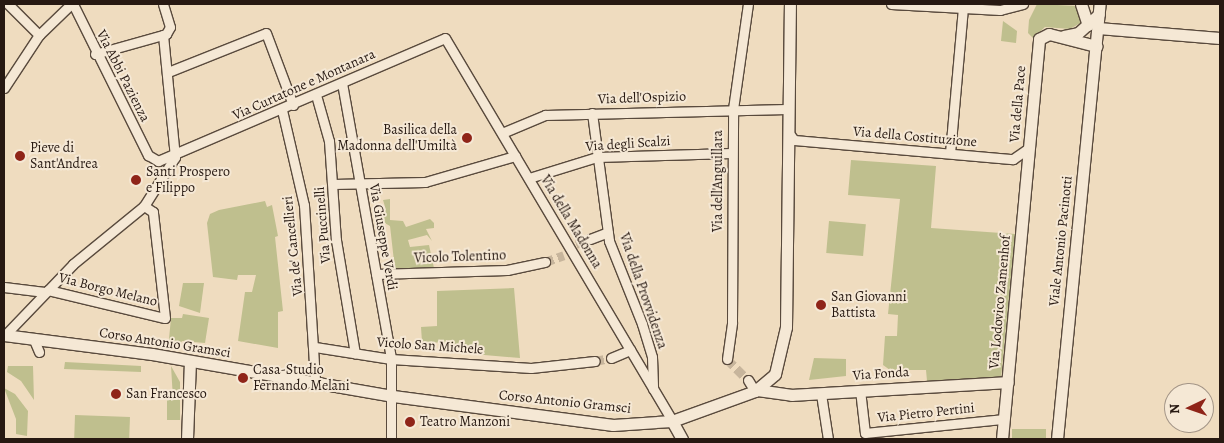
<!DOCTYPE html>
<meta charset="utf-8">
<style>
body{margin:0}
#map{position:relative;width:1224px;height:443px;overflow:hidden;background:#efdcbf;font-family:Alegreya,serif}
div>[style]{position:absolute}
[style*='--x']{left:calc(var(--x)*1px);top:calc(var(--y)*1px);width:calc(var(--w)*1px);rotate:calc(var(--a)*1deg)}
.green>*{inset:0;background:#bfbf8e;transform-origin:0 0}
.street-tunnel>*{height:9px;margin-top:-4.5px;transform-origin:0;background:repeating-linear-gradient(90deg,#c7b59c 0 9px,transparent 0 13.5px)}
.roads{filter:drop-shadow(1px 0 #594a3d) drop-shadow(-1px 0 #594a3d) drop-shadow(0 1px #594a3d) drop-shadow(0 -1px #594a3d)}
.street>*{height:9px;margin:-4.5px;padding:0 4.5px;transform-origin:4.5px;border-radius:4.5px;background:#f5e8d5}
.secondary>*{height:11px;margin:-5.5px;padding:0 5.5px;transform-origin:5.5px;border-radius:5.5px;background:#f5e8d5}
.dots>*{width:14px;height:14px;translate:-50% -50%;box-sizing:border-box;border:2px solid #f5e8d5;border-radius:50%}
span{translate:-50% -50%;white-space:nowrap;text-align:center;line-height:1.15;-webkit-text-stroke:4px #f5e8d5;paint-order:stroke}
.street-label{font-size:14px;color:#271912}
.poi-label{font-size:14px;color:#271912}
.right{translate:-100% -50%;text-align:right}
.left{translate:0 -50%;text-align:left}
.frame{position:absolute;inset:0;border:5px solid #271912;pointer-events:none}
.north{position:absolute;left:1164px;top:383px;width:50px;height:50px;box-sizing:border-box;background:#f5e8d5;border:1px solid #a39587;border-radius:50%;rotate:267deg;font-size:14px;font-weight:700;line-height:20px;text-align:center;color:#271912}
.north::after{content:'';display:block;margin:auto;width:18px;height:22px;background:#8f2418;clip-path:polygon(50% 0,100% 100%,50% 72%,0 100%)}
</style>
<div id="map">
<div class="green">
<i style="clip-path:polygon(1037px 4px,1077px 6px,1082px 22px,1070px 29px,1045px 27px,1033px 38px,1028px 33px,1029px 20px)"></i>
<i style="clip-path:polygon(1003px 21px,1017px 31px,1016px 43px,1001px 41px)"></i>
<i style="clip-path:polygon(851px 160px,936px 166px,931px 228px,1015px 234px,1001px 378px,927px 381px,926px 370px,890px 370px,883px 365px,885px 336px,897px 336px,898px 315px,888px 314px,900px 199px,848px 195px)"></i>
<i style="clip-path:polygon(390px 199px,390px 220px,403px 221px,406px 227px,430px 219px,434px 223px,434px 228px,426px 229px,432px 241px,427px 235px,408px 240px,410px 247px,429px 245px,434px 268px,395px 270px,390px 226px,381px 221px,380px 213px,386px 210px,383px 200px)"></i>
<i style="clip-path:polygon(265px 201px,267px 207px,272px 205px,278px 236px,275px 237px,283px 311px,278px 312px,278px 348px,238px 341px,245px 292px,252px 292px,256px 275px,238px 275px,237px 280px,213px 277px,207px 223px,210px 214px,219px 210px)"></i>
<i style="left:829px;top:221px;width:37px;height:32px;rotate:5deg"></i>
<i style="clip-path:polygon(183px 283px,204px 283px,200px 313px,179px 306px)"></i>
<i style="clip-path:polygon(514px 288px,520px 358px,450px 352px,450px 343px,422px 342px,421px 327px,437px 326px,437px 291px)"></i>
<i style="clip-path:polygon(183px 314px,209px 318px,205px 343px,182px 341px,176px 350px,168px 349px,171px 318px,182px 318px)"></i>
<i style="clip-path:polygon(814px 358px,846px 359px,846px 376px,809px 380px)"></i>
<i style="clip-path:polygon(65px 362px,141px 366px,141px 372px,64px 369px)"></i>
<i style="clip-path:polygon(8px 366px,33px 366px,34px 400px,21px 381px,7px 372px)"></i>
<i style="clip-path:polygon(171px 366px,180px 382px,180px 420px,167px 420px,167px 400px,173px 399px)"></i>
<i style="clip-path:polygon(4px 388px,15px 394px,28px 411px,27px 436px,16px 434px,16px 419px)"></i>
<i style="left:75px;top:415px;width:55px;height:24px;rotate:2deg"></i>
<i style="left:1012px;top:429px;width:34px;height:10px"></i>
</div>
<div class="street-tunnel">
<i style="--x:576;--y:244;--w:15;--a:-20"></i>
<i style="--x:545;--y:262;--w:20;--a:-20"></i>
<i style="--x:727;--y:359;--w:30;--a:45"></i>
<i style="--x:595;--y:361;--w:16;--a:-11"></i>
</div>
<div class="roads">
<div class="street">
<i style="--x:8;--y:4;--w:44;--a:45"></i>
<i style="--x:73;--y:4;--w:169;--a:63.6"></i>
<i style="--x:148;--y:155;--w:12;--a:31"></i>
<i style="--x:158;--y:161;--w:312;--a:-23.2"></i>
<i style="--x:445;--y:38;--w:445;--a:59.3"></i>
<i style="--x:891;--y:4;--w:109;--a:3.2"></i>
<i style="--x:1000;--y:10;--w:24;--a:-15"></i>
<i style="--x:163;--y:35;--w:123;--a:84.4"></i>
<i style="--x:95;--y:54;--w:74;--a:-15.7"></i>
<i style="--x:166;--y:34;--w:8;--a:-60"></i>
<i style="--x:170;--y:27;--w:24;--a:-107"></i>
<i style="--x:168;--y:72;--w:105;--a:-21.7"></i>
<i style="--x:266;--y:33;--w:77;--a:69.4"></i>
<i style="--x:342;--y:83;--w:280;--a:79.9"></i>
<i style="--x:391;--y:359;--w:80;--a:90"></i>
<i style="--x:4;--y:88;--w:64;--a:-56.6"></i>
<i style="--x:39;--y:35;--w:45;--a:-44.1"></i>
<i style="--x:316;--y:95;--w:48;--a:74.2"></i>
<i style="--x:329;--y:141;--w:99;--a:86"></i>
<i style="--x:336;--y:240;--w:115;--a:80.5"></i>
<i style="--x:282;--y:110;--w:98;--a:77"></i>
<i style="--x:304;--y:205;--w:177;--a:86.4"></i>
<i style="--x:592;--y:113;--w:129;--a:82.4"></i>
<i style="--x:609;--y:241;--w:89;--a:68.3"></i>
<i style="--x:642;--y:324;--w:34;--a:73"></i>
<i style="--x:652;--y:357;--w:32;--a:88"></i>
<i style="--x:788;--y:132;--w:10;--a:53"></i>
<i style="--x:794;--y:140;--w:220;--a:5"></i>
<i style="--x:1013;--y:159;--w:19;--a:-35"></i>
<i style="--x:502;--y:133;--w:47;--a:-22.7"></i>
<i style="--x:545;--y:115;--w:242;--a:-1.4"></i>
<i style="--x:950;--y:153;--w:146;--a:-84.9"></i>
<i style="--x:529;--y:178;--w:71;--a:-17.2"></i>
<i style="--x:597;--y:157;--w:134;--a:-1.7"></i>
<i style="--x:333;--y:184;--w:92;--a:-1.2"></i>
<i style="--x:425;--y:182;--w:94;--a:-16.1"></i>
<i style="--x:590;--y:239;--w:19;--a:-21"></i>
<i style="--x:376;--y:274;--w:131;--a:-1.7"></i>
<i style="--x:507;--y:270;--w:39;--a:-12"></i>
<i style="--x:4;--y:287;--w:41;--a:7"></i>
<i style="--x:48;--y:290;--w:120;--a:13.5"></i>
<i style="--x:165;--y:318;--w:107;--a:-96.5"></i>
<i style="--x:153;--y:212;--w:11;--a:-146"></i>
<i style="--x:5;--y:335;--w:98;--a:-46.2"></i>
<i style="--x:73;--y:264;--w:92;--a:-39.2"></i>
<i style="--x:144;--y:206;--w:58;--a:-57.7"></i>
<i style="--x:34;--y:340;--w:13;--a:67"></i>
<i style="--x:315;--y:347;--w:77;--a:9"></i>
<i style="--x:391;--y:359;--w:140;--a:3.7"></i>
<i style="--x:531;--y:368;--w:64;--a:-6.2"></i>
<i style="--x:611;--y:358;--w:21;--a:-23"></i>
<i style="--x:727;--y:359;--w:37;--a:-82"></i>
<i style="--x:732;--y:322;--w:213;--a:-89.7"></i>
<i style="--x:733;--y:109;--w:106;--a:-81.9"></i>
<i style="--x:748;--y:380;--w:13;--a:58"></i>
<i style="--x:860;--y:390;--w:43;--a:83.4"></i>
<i style="--x:865;--y:433;--w:140;--a:-5.8"></i>
<i style="--x:821;--y:394;--w:46;--a:81.2"></i>
</div>
<div class="secondary">
<i style="--x:1081;--y:4;--w:22;--a:72"></i>
<i style="--x:1098;--y:28;--w:122;--a:4.7"></i>
<i style="--x:1064;--y:36;--w:14;--a:-12"></i>
<i style="--x:1078;--y:33;--w:28;--a:-42"></i>
<i style="--x:4;--y:335;--w:149;--a:7.3"></i>
<i style="--x:152;--y:354;--w:245;--a:9.9"></i>
<i style="--x:393;--y:396;--w:222;--a:7.5"></i>
<i style="--x:613;--y:425;--w:59;--a:-3.9"></i>
<i style="--x:672;--y:421;--w:88;--a:-19.9"></i>
<i style="--x:755;--y:391;--w:26;--a:-40"></i>
<i style="--x:775;--y:374;--w:48;--a:-76.8"></i>
<i style="--x:786;--y:327;--w:323;--a:-89.3"></i>
<i style="--x:757;--y:390;--w:35;--a:8"></i>
<i style="--x:792;--y:395;--w:216;--a:-3.4"></i>
<i style="--x:672;--y:421;--w:21;--a:61"></i>
<i style="--x:187;--y:439;--w:77;--a:-87.8"></i>
<i style="--x:1002;--y:439;--w:402;--a:-84.7"></i>
<i style="--x:1039;--y:39;--w:11;--a:-27"></i>
<i style="--x:1049;--y:34;--w:49;--a:14.3"></i>
<i style="--x:1057;--y:439;--w:437;--a:-84.4"></i>
</div>
</div>
<div class="dots">
<i style="left:467px;top:138px;background:#8f2418"></i>
<i style="left:20px;top:156px;background:#8f2418"></i>
<i style="left:136px;top:180px;background:#8f2418"></i>
<i style="left:821px;top:305px;background:#8f2418"></i>
<i style="left:243px;top:378px;background:#8f2418"></i>
<i style="left:116px;top:394px;background:#8f2418"></i>
<i style="left:410px;top:422px;background:#8f2418"></i>
</div>
<div class="street-label">
<span style="left:123px;top:76px;rotate:63deg">Via Abbi Pazienza</span>
<span style="left:304px;top:85px;rotate:-24deg">Via Curtatone e Montanara</span>
<span style="left:642px;top:98px;rotate:-2deg">Via dell'Ospizio</span>
<span style="left:1018px;top:104px;rotate:-85deg">Via della Pace</span>
<span style="left:915px;top:137px;rotate:5deg">Via della Costituzione</span>
<span style="left:628px;top:144px;rotate:-4deg">Via degli Scalzi</span>
<span style="left:718px;top:181px;rotate:-90deg">Via dell'Anguillara</span>
<span style="left:571px;top:222px;rotate:59deg">Via della Madonna</span>
<span style="left:323px;top:225px;rotate:-95deg">Via Puccinelli</span>
<span style="left:383px;top:237px;rotate:80deg">Via Giuseppe Verdi</span>
<span style="left:1061px;top:241px;rotate:-84deg">Viale Antonio Pacinotti</span>
<span style="left:293px;top:246px;rotate:-96deg">Via de' Cancellieri</span>
<span style="left:460px;top:257px;rotate:-2deg">Vicolo Tolentino</span>
<span style="left:108px;top:290px;rotate:14deg">Via Borgo Melano</span>
<span style="left:643px;top:291px;rotate:71deg">Via della Provvidenza</span>
<span style="left:1000px;top:302px;rotate:-85deg">Via Lodovico Zamenhof</span>
<span style="left:165px;top:343px;rotate:9deg">Corso Antonio Gramsci</span>
<span style="left:430px;top:346px;rotate:4deg">Vicolo San Michele</span>
<span style="left:881px;top:374px;rotate:-4deg">Via Fonda</span>
<span style="left:565px;top:402px;rotate:6deg">Corso Antonio Gramsci</span>
<span style="left:926px;top:413px;rotate:-6deg">Via Pietro Pertini</span>
</div>
<div class="poi-label">
<span class="right" style="left:457px;top:138px">Basilica della<br>Madonna dell'Umiltà</span>
<span class="left" style="left:30px;top:156px">Pieve di<br>Sant'Andrea</span>
<span class="left" style="left:146px;top:180px">Santi Prospero<br>e Filippo</span>
<span class="left" style="left:831px;top:305px">San Giovanni<br>Battista</span>
<span class="left" style="left:253px;top:378px">Casa-Studio<br>Fernando Melani</span>
<span class="left" style="left:126px;top:394px">San Francesco</span>
<span class="left" style="left:420px;top:422px">Teatro Manzoni</span>
</div>
<div class="frame"></div>
<div class="north">N</div>
</div>
